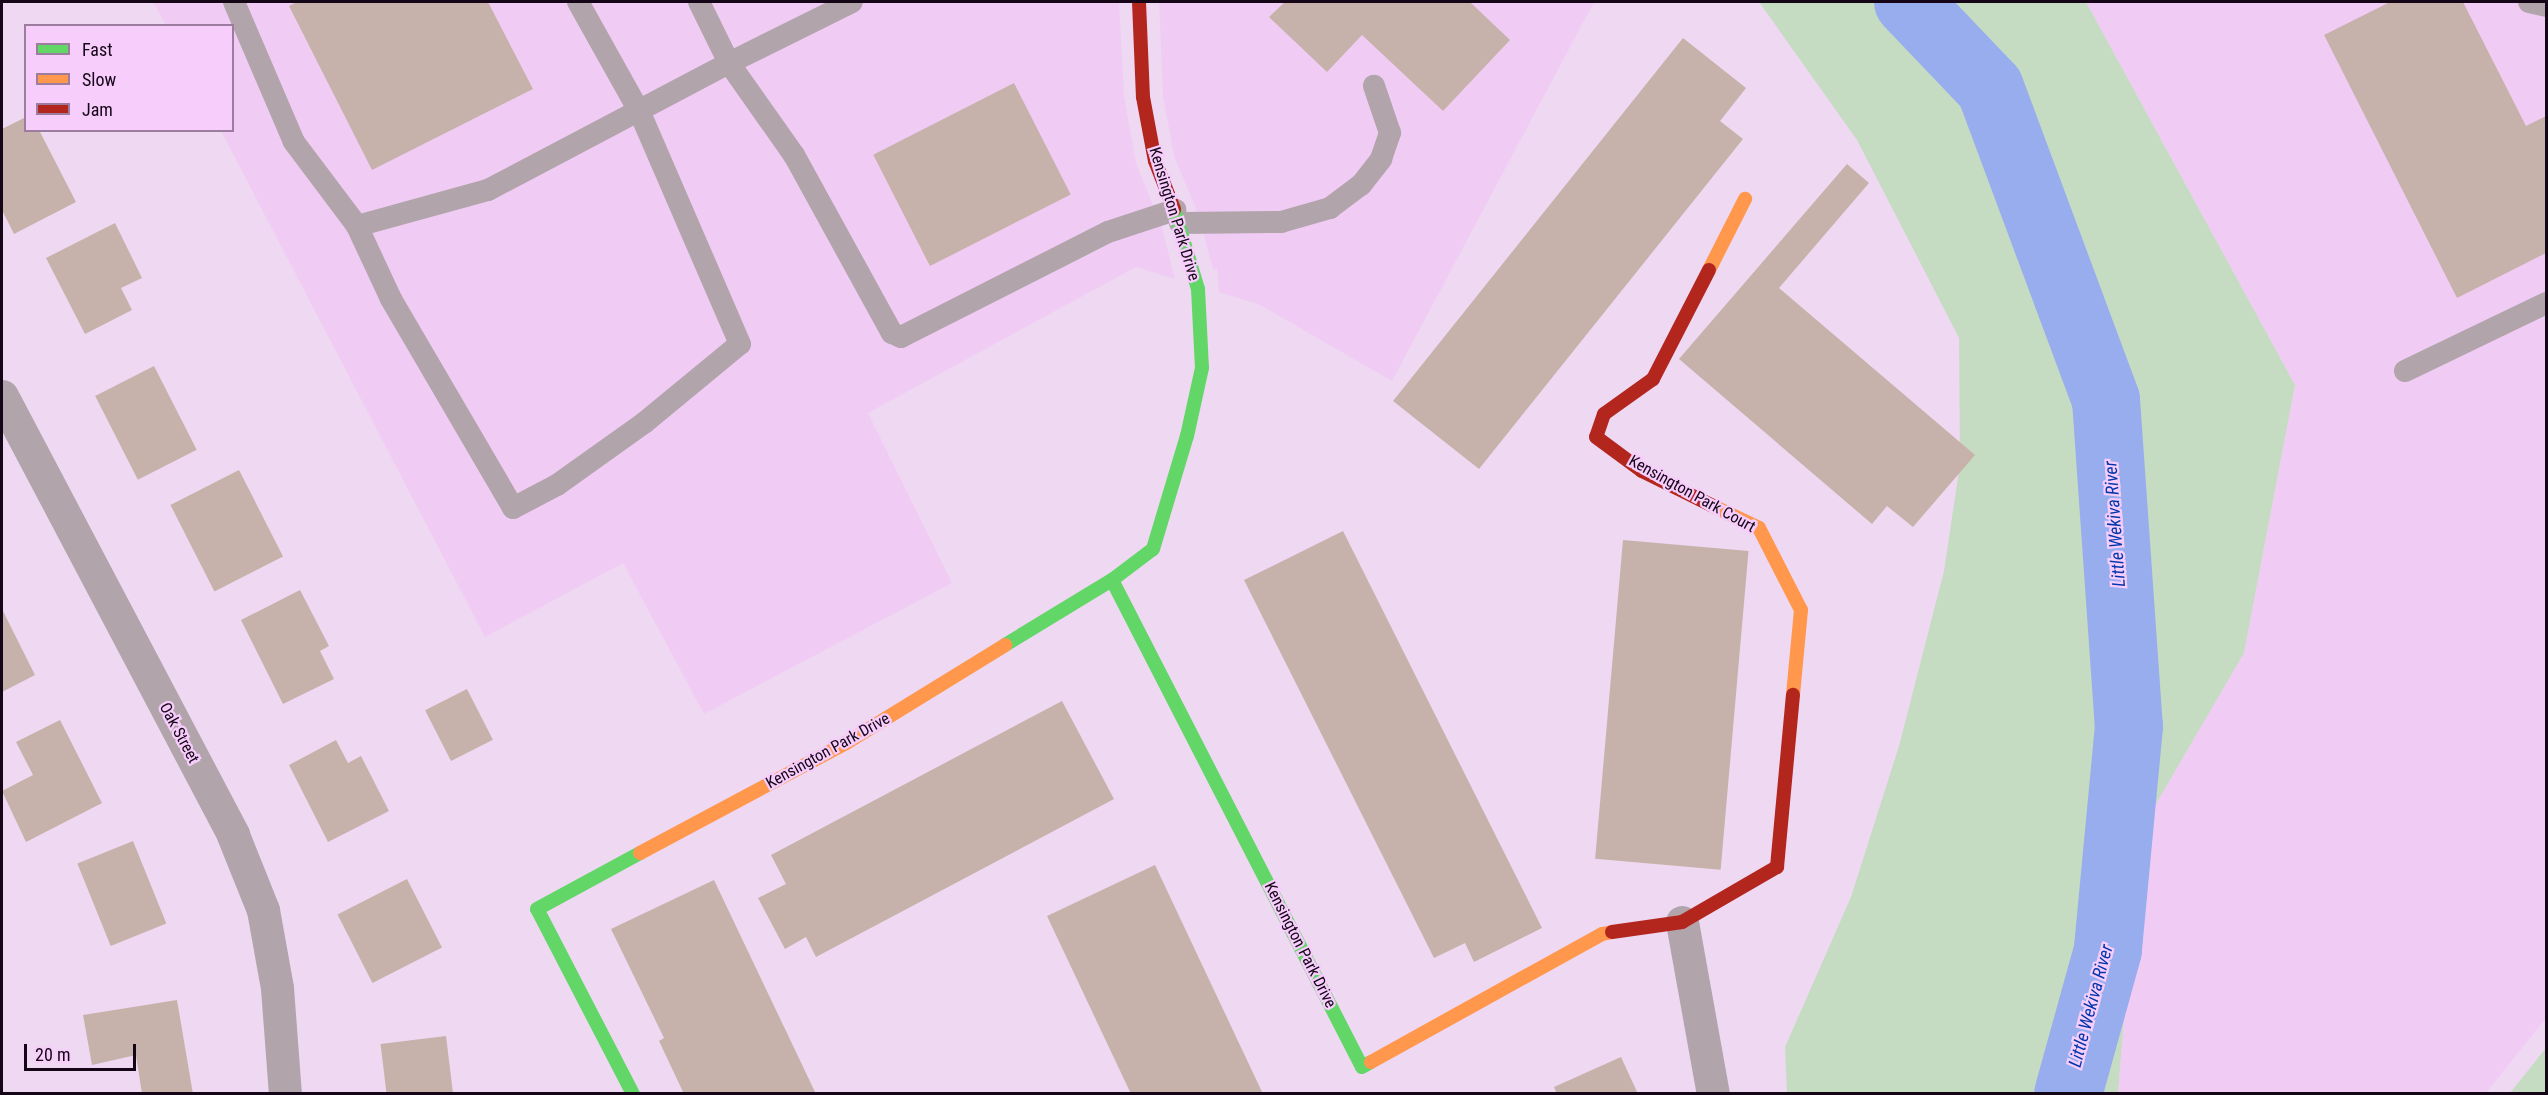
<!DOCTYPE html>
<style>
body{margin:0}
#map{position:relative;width:2548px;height:1095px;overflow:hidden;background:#efd8f2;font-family:"Roboto Condensed",sans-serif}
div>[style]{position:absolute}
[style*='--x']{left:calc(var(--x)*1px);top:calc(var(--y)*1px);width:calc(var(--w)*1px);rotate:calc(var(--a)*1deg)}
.built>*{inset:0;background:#f0ccf5}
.green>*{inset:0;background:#c5dcc3}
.river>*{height:68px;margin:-34px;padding:0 34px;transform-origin:34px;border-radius:34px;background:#97adee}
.building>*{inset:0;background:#c6b2aa;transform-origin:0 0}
.lane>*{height:22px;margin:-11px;padding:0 11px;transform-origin:11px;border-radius:11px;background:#b2a4ab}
.street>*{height:33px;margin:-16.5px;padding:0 16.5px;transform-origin:16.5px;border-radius:16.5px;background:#b2a4ab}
.fast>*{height:14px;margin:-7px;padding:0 7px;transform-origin:7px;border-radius:7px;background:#63d668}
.slow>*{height:14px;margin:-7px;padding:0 7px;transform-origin:7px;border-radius:7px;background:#ff974d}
.jam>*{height:14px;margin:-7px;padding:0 7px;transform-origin:7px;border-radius:7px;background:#b3261e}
span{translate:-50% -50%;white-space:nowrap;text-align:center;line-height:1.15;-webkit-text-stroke:4.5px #f7cdfc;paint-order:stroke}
.street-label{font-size:16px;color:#140616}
.water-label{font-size:18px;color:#0037ab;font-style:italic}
.frame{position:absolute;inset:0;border:3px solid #140616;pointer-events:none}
.legend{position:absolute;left:24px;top:24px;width:210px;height:108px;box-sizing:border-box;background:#f7cdfc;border:2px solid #9c7da0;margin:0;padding:8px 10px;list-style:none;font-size:18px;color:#140616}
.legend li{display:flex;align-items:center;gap:12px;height:30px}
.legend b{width:30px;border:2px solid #9c7da0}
.scale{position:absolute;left:24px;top:1044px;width:112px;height:27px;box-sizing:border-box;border:3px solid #140616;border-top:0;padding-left:8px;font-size:18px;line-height:21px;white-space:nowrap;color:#140616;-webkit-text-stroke:4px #f7cdfc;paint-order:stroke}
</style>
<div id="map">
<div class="built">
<i style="clip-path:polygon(153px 2px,1119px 2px,1124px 96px,1136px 163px,1162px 228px,1175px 279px,1136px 267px,868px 413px,952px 583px,704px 714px,623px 563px,485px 637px,221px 131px,232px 130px,232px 26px,166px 25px)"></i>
<i style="clip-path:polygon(1159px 2px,1594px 2px,1392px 381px,1260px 305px,1219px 292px,1217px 269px,1213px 269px,1199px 216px,1174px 156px,1163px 96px)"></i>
<i style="clip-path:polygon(2086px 2px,2546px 2px,2546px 1018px,2486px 1093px,2118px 1093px,2139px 833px,2244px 653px,2295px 385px)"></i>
</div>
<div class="green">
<i style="clip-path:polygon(1759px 2px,2086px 2px,2295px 385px,2244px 653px,2139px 833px,2118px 1093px,1787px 1093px,1785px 1047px,1851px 897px,1899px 746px,1944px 571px,1960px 464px,1959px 338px,1857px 140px)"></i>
<i style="clip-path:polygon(2546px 1048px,2546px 1093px,2510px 1093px)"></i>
</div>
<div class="river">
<i style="--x:1908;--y:2;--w:119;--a:46.4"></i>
<i style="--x:1990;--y:88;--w:333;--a:69.6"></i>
<i style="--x:2106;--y:400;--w:327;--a:86"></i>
<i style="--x:2129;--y:726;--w:225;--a:95.4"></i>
<i style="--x:2108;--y:950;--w:149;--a:105.5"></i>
</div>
<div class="building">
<i style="clip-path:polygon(297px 2px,488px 2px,533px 89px,372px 170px,289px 6px)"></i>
<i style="clip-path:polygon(1285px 2px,1470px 2px,1510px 40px,1443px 111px,1362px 35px,1327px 72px,1269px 17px)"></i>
<i style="clip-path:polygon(2390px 2px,2463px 2px,2526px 126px,2546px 116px,2546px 253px,2457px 298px,2324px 35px)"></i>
<i style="clip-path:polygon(1683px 38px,1746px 88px,1720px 121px,1743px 139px,1479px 469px,1393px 401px)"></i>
<i style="left:1014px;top:83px;width:125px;height:158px;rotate:63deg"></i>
<i style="clip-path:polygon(26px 117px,26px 130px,39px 130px,76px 202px,14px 234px,2px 210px,2px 129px)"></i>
<i style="clip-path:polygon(1847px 164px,1869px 183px,1779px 288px,1975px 455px,1913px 527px,1887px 506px,1872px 524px,1679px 359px)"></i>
<i style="clip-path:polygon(115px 223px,142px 278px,121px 288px,132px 310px,85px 334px,46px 258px)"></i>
<i style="left:154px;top:366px;width:94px;height:66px;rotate:63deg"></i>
<i style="left:239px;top:470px;width:97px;height:77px;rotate:63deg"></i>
<i style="clip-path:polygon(1343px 531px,1542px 928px,1474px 962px,1465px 943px,1434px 958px,1244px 580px)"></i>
<i style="left:1623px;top:540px;width:126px;height:320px;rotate:5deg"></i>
<i style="clip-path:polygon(300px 590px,329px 646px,320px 651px,334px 679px,283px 704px,241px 620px)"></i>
<i style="clip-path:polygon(2px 609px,35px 675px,2px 692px)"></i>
<i style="left:467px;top:689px;width:57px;height:47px;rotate:63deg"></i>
<i style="clip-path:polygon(1062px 701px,1114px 799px,816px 957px,806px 937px,785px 949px,758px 898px,786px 884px,771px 855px)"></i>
<i style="clip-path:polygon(60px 720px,102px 803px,26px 842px,2px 791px,33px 775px,16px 742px)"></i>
<i style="clip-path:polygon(336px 740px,348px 763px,361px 756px,389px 811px,328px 842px,289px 765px)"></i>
<i style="left:133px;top:841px;width:89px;height:60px;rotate:68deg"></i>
<i style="clip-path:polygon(1155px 865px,1263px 1094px,1131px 1094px,1047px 916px)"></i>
<i style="left:407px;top:879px;width:77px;height:78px;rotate:63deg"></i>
<i style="clip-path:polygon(714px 880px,816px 1094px,684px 1094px,659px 1041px,664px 1038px,611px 929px)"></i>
<i style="clip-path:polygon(177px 1000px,193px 1094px,142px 1094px,136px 1055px,92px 1065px,83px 1015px)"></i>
<i style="left:446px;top:1036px;width:58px;height:66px;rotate:83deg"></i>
<i style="clip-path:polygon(1621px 1057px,1638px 1094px,1557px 1094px,1554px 1087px)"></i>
</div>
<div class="lane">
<i style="--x:234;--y:2;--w:152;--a:66.8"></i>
<i style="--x:294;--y:142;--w:105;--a:53.1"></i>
<i style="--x:357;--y:226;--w:136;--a:-15.4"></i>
<i style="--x:488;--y:190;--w:272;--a:-27.8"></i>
<i style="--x:729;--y:63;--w:113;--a:54.8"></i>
<i style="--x:794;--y:155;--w:203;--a:61.2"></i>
<i style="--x:892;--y:333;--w:10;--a:24"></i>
<i style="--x:901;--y:337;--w:232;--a:-26.9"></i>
<i style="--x:1108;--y:232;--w:71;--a:-18.2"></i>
<i style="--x:699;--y:2;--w:68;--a:63.8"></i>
<i style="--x:729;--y:63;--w:137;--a:-26.4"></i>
<i style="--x:2529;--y:2;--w:17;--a:13"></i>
<i style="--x:1180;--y:223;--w:101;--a:-0.6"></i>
<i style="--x:1281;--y:222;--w:51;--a:-15.9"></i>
<i style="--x:1330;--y:208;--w:39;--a:-37"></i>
<i style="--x:1361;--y:185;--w:33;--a:-52"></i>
<i style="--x:1381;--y:159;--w:28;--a:-71"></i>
<i style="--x:1390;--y:133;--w:50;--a:-108.8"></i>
<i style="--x:357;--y:226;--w:81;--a:65"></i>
<i style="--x:391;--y:299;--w:242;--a:59.7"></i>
<i style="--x:513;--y:508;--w:50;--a:-27.6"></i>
<i style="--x:557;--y:485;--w:107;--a:-35.5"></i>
<i style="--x:644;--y:423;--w:124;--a:-39.5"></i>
<i style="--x:740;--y:344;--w:254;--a:-113.4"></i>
<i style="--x:639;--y:111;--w:125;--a:-119.2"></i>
<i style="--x:2405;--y:371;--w:157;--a:-25.7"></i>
</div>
<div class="street">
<i style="--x:2;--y:396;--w:496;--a:62.2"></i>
<i style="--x:233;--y:835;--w:81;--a:68.2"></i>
<i style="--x:263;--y:910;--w:79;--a:79.8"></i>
<i style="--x:277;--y:988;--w:106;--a:85.7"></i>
<i style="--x:1682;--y:922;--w:175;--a:79.8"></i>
</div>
<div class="fast">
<i style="--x:1112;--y:580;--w:547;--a:62.83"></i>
<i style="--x:1362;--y:1067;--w:10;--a:-29"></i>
<i style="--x:1005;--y:645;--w:125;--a:-31.3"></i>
<i style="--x:1112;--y:580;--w:51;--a:-37.1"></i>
<i style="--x:1153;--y:549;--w:118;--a:-73.3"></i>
<i style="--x:1187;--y:436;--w:70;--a:-77.6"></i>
<i style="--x:1202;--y:368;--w:79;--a:-92.9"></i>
<i style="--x:1198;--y:289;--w:84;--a:-106.7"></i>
<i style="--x:633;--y:1094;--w:208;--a:-117.4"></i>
<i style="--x:537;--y:909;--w:117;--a:-28.5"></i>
</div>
<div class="slow">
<i style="--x:1709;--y:270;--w:80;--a:-63.1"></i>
<i style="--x:1711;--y:505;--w:53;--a:25.6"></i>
<i style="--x:1759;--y:528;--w:92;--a:62.9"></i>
<i style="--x:1801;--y:610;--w:85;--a:95.4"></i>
<i style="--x:640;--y:853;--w:234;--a:-28.1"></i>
<i style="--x:846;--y:743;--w:187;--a:-31.6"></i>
<i style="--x:1371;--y:1062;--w:264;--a:-29"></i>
<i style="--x:1602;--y:934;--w:10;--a:-11"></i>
</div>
<div class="jam">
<i style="--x:1139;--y:2;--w:95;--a:87.6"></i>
<i style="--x:1143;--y:97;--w:65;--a:79.4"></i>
<i style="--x:1155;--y:161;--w:52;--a:68.4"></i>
<i style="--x:1709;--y:270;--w:123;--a:117.2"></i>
<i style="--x:1653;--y:379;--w:60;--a:144.5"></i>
<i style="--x:1604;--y:414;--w:24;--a:109"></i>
<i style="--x:1596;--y:437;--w:57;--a:36.5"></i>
<i style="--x:1642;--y:471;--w:77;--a:26.2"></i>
<i style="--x:1612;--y:932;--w:71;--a:-8.1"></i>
<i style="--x:1682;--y:922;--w:110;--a:-30.1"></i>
<i style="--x:1777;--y:867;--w:173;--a:-84.7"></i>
</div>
<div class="street-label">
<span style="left:1174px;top:214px;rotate:73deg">Kensington Park Drive</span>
<span style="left:1692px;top:494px;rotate:29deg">Kensington Park Court</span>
<span style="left:179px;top:733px;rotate:62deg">Oak Street</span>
<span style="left:828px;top:751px;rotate:-29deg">Kensington Park Drive</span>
<span style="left:1300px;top:945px;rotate:63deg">Kensington Park Drive</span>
</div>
<div class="water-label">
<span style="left:2115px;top:524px;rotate:-94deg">Little Wekiva River</span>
<span style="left:2091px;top:1006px;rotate:-75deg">Little Wekiva River</span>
</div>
<div class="frame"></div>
<ul class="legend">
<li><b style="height:8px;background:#63d668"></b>Fast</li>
<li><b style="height:8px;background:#ff974d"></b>Slow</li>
<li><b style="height:8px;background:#b3261e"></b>Jam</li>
</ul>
<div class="scale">20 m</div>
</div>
